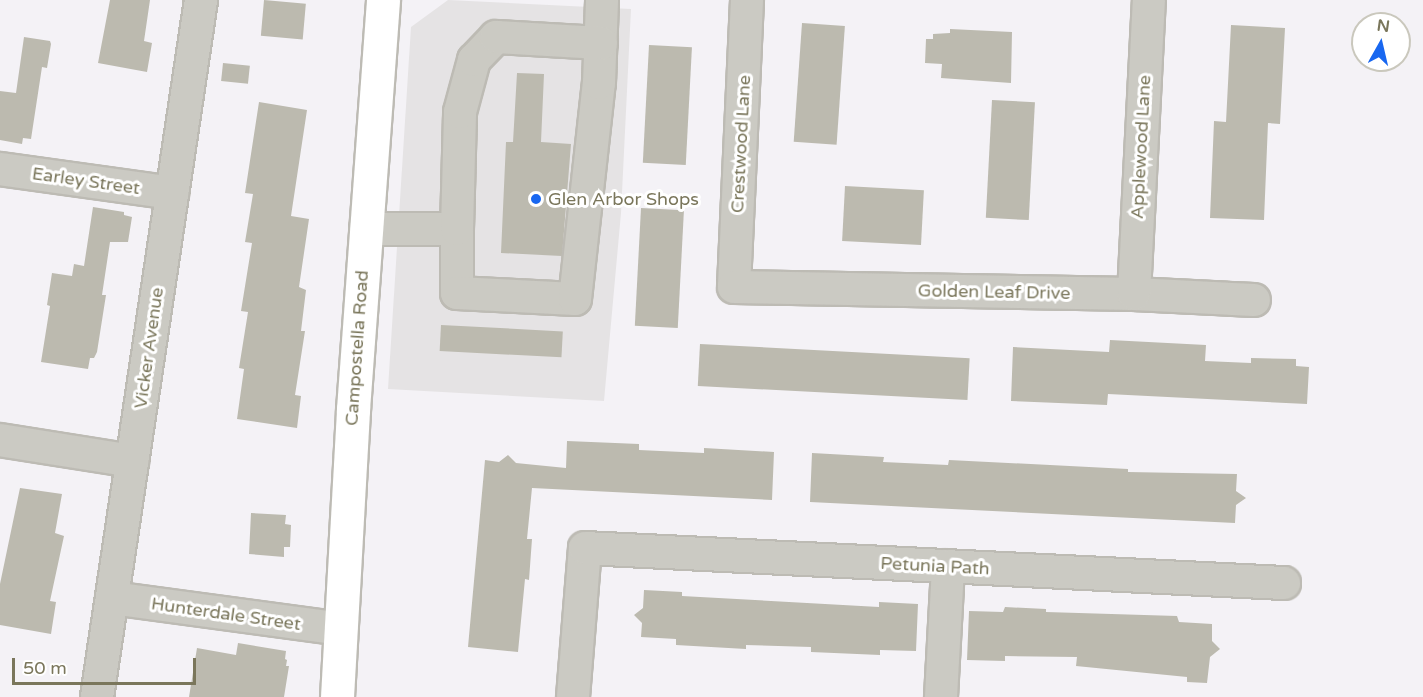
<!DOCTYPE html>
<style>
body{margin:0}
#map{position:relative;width:1423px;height:697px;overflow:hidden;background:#f4f2f6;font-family:"Varela Round",sans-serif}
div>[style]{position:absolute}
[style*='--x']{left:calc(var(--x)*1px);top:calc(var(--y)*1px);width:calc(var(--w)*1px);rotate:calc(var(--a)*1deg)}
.built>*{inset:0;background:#e5e3e4}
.building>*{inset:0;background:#bcbaaf;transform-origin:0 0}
.roads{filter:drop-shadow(2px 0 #bdbbb4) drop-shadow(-2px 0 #bdbbb4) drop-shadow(0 2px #bdbbb4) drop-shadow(0 -2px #bdbbb4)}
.minor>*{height:32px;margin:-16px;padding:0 16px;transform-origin:16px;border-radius:16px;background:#cbcac3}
.major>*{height:33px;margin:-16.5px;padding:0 16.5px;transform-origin:16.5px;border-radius:16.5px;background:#fff}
.dots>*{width:16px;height:16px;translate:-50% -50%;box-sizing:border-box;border:3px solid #fff;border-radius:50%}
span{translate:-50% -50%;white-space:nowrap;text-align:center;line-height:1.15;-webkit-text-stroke:6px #fff;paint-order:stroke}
.street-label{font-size:18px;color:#7a765b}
.poi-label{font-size:18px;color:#7a765b}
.left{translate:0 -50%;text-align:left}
.north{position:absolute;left:1351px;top:12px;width:60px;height:60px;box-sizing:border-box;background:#fff;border:2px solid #cac8bd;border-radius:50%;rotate:8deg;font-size:16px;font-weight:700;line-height:24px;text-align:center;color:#7a765b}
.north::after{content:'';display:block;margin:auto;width:21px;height:27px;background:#1867f0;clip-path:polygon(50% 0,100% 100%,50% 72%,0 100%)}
.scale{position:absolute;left:12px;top:658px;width:184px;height:27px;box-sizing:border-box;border:3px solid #7a765b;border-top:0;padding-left:8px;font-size:18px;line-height:21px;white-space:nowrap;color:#7a765b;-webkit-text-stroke:4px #fff;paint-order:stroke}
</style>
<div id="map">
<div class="built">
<i style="clip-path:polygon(448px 0,631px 9px,621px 213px,604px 401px,388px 389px,411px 27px)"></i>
</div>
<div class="building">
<i style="clip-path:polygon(110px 0,150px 0,144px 41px,152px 43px,147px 72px,98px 63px)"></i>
<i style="left:264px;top:0;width:42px;height:36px;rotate:5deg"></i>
<i style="left:802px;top:23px;width:43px;height:119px;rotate:4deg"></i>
<i style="clip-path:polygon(1231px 25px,1285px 28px,1280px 124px,1268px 123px,1264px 220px,1210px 218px,1214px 121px,1226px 122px)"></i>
<i style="clip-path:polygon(950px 29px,1012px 32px,1011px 83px,941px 78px,942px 64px,925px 63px,926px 39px,933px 39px,933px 34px,950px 33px)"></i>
<i style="clip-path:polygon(24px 37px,50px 41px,51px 44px,47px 68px,42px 67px,31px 139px,23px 138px,22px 144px,0 140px,0 91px,16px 93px)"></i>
<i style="left:649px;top:45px;width:43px;height:118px;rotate:3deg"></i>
<i style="left:223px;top:63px;width:27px;height:18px;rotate:6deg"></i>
<i style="clip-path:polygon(517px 73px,544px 74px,541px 142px,571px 144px,562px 256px,501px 253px,506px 142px,513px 142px)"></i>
<i style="left:992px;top:100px;width:43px;height:118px;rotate:3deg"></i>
<i style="clip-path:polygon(259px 102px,307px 110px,291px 216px,309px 219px,299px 287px,306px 290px,301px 331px,305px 331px,295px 395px,301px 396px,297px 428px,237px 419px,244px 369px,239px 368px,248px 312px,241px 311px,252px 243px,245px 242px,253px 194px,245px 193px)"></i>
<i style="left:845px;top:186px;width:79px;height:55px;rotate:3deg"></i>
<i style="clip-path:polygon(93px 207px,124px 212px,124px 215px,132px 217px,128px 242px,110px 242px,102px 295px,106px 295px,97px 352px,94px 358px,90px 358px,88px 369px,41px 362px,50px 306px,47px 305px,52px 273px,72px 276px,74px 264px,84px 266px)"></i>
<i style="left:641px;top:208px;width:43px;height:118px;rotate:3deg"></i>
<i style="left:441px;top:325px;width:122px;height:26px;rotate:3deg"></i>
<i style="clip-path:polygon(1110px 340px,1206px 345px,1205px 361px,1251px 363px,1251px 358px,1296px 359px,1296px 366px,1309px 367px,1307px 404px,1108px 394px,1107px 405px,1011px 401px,1013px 347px,1109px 352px)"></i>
<i style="left:700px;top:344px;width:270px;height:42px;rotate:3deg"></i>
<i style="clip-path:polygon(567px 441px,639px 444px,639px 450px,704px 453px,704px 448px,774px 452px,772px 500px,532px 488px,527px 539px,532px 539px,529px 580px,525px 579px,518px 652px,468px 647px,485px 460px,499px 462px,508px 455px,516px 463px,566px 468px)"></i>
<i style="clip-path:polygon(812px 453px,884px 457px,883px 462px,948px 465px,949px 460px,1128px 469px,1128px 472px,1237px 474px,1236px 491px,1246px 498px,1236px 505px,1235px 523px,810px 502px)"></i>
<i style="clip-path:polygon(20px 488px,62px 494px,55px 533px,64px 536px,50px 601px,56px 602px,51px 634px,0 625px,0 584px)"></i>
<i style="clip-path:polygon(251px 513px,286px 515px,285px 524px,291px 525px,290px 547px,284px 547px,284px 557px,249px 554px)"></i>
<i style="clip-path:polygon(644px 590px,682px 592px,682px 596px,879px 607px,879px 602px,918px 604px,916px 651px,880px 650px,880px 655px,811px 652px,811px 647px,746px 645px,746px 649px,676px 645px,676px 639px,641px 637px,642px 623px,634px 615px,643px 608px)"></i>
<i style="clip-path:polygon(1005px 607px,1046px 609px,1046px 612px,1177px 616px,1179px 622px,1212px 624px,1212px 641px,1220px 649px,1210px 657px,1207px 683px,1187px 682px,1187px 677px,1076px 666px,1077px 657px,1005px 656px,1005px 661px,967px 660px,969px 611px,1003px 612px)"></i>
<i style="clip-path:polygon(238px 643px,286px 651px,285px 659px,287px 660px,286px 666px,289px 666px,284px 697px,189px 697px,197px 648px,236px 655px)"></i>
</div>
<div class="roads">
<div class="minor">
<i style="--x:747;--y:0;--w:287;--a:92.6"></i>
<i style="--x:734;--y:287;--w:400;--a:1"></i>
<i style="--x:1134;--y:294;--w:120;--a:2.9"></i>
<i style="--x:0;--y:169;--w:174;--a:7.9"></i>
<i style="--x:366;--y:229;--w:91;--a:0"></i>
<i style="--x:457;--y:229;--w:64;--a:90"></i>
<i style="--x:457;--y:293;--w:118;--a:2.9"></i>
<i style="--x:575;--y:299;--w:217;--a:-83.7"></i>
<i style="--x:599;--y:83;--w:83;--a:-87.9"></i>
<i style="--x:457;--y:229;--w:117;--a:-88.5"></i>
<i style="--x:460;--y:112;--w:54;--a:-74.9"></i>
<i style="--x:474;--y:60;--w:32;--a:-46"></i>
<i style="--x:496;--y:37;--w:105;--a:3.3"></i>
<i style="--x:1134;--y:294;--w:294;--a:-87.1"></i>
<i style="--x:0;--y:440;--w:134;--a:9"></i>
<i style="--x:112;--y:598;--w:230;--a:7.7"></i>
<i style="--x:97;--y:697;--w:705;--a:-81.51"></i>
<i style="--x:573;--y:697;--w:149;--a:-85.4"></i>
<i style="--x:585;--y:548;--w:700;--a:2.87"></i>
<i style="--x:941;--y:697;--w:131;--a:-86.9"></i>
</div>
<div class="major">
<i style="--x:337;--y:697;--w:288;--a:-86.8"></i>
<i style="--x:353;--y:409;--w:410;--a:-85.8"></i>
</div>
</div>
<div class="dots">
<i style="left:536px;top:199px;background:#1867f0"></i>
</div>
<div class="street-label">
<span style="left:741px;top:144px;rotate:-87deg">Crestwood Lane</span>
<span style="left:1141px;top:147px;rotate:-87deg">Applewood Lane</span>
<span style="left:86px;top:181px;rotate:8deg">Earley Street</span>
<span style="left:994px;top:292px;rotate:1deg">Golden Leaf Drive</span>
<span style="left:149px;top:348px;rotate:-82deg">Vicker Avenue</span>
<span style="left:357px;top:348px;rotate:-86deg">Campostella Road</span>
<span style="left:935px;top:566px;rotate:3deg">Petunia Path</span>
<span style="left:226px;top:614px;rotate:8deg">Hunterdale Street</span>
</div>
<div class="poi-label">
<span class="left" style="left:548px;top:199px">Glen Arbor Shops</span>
</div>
<div class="north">N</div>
<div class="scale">50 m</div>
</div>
